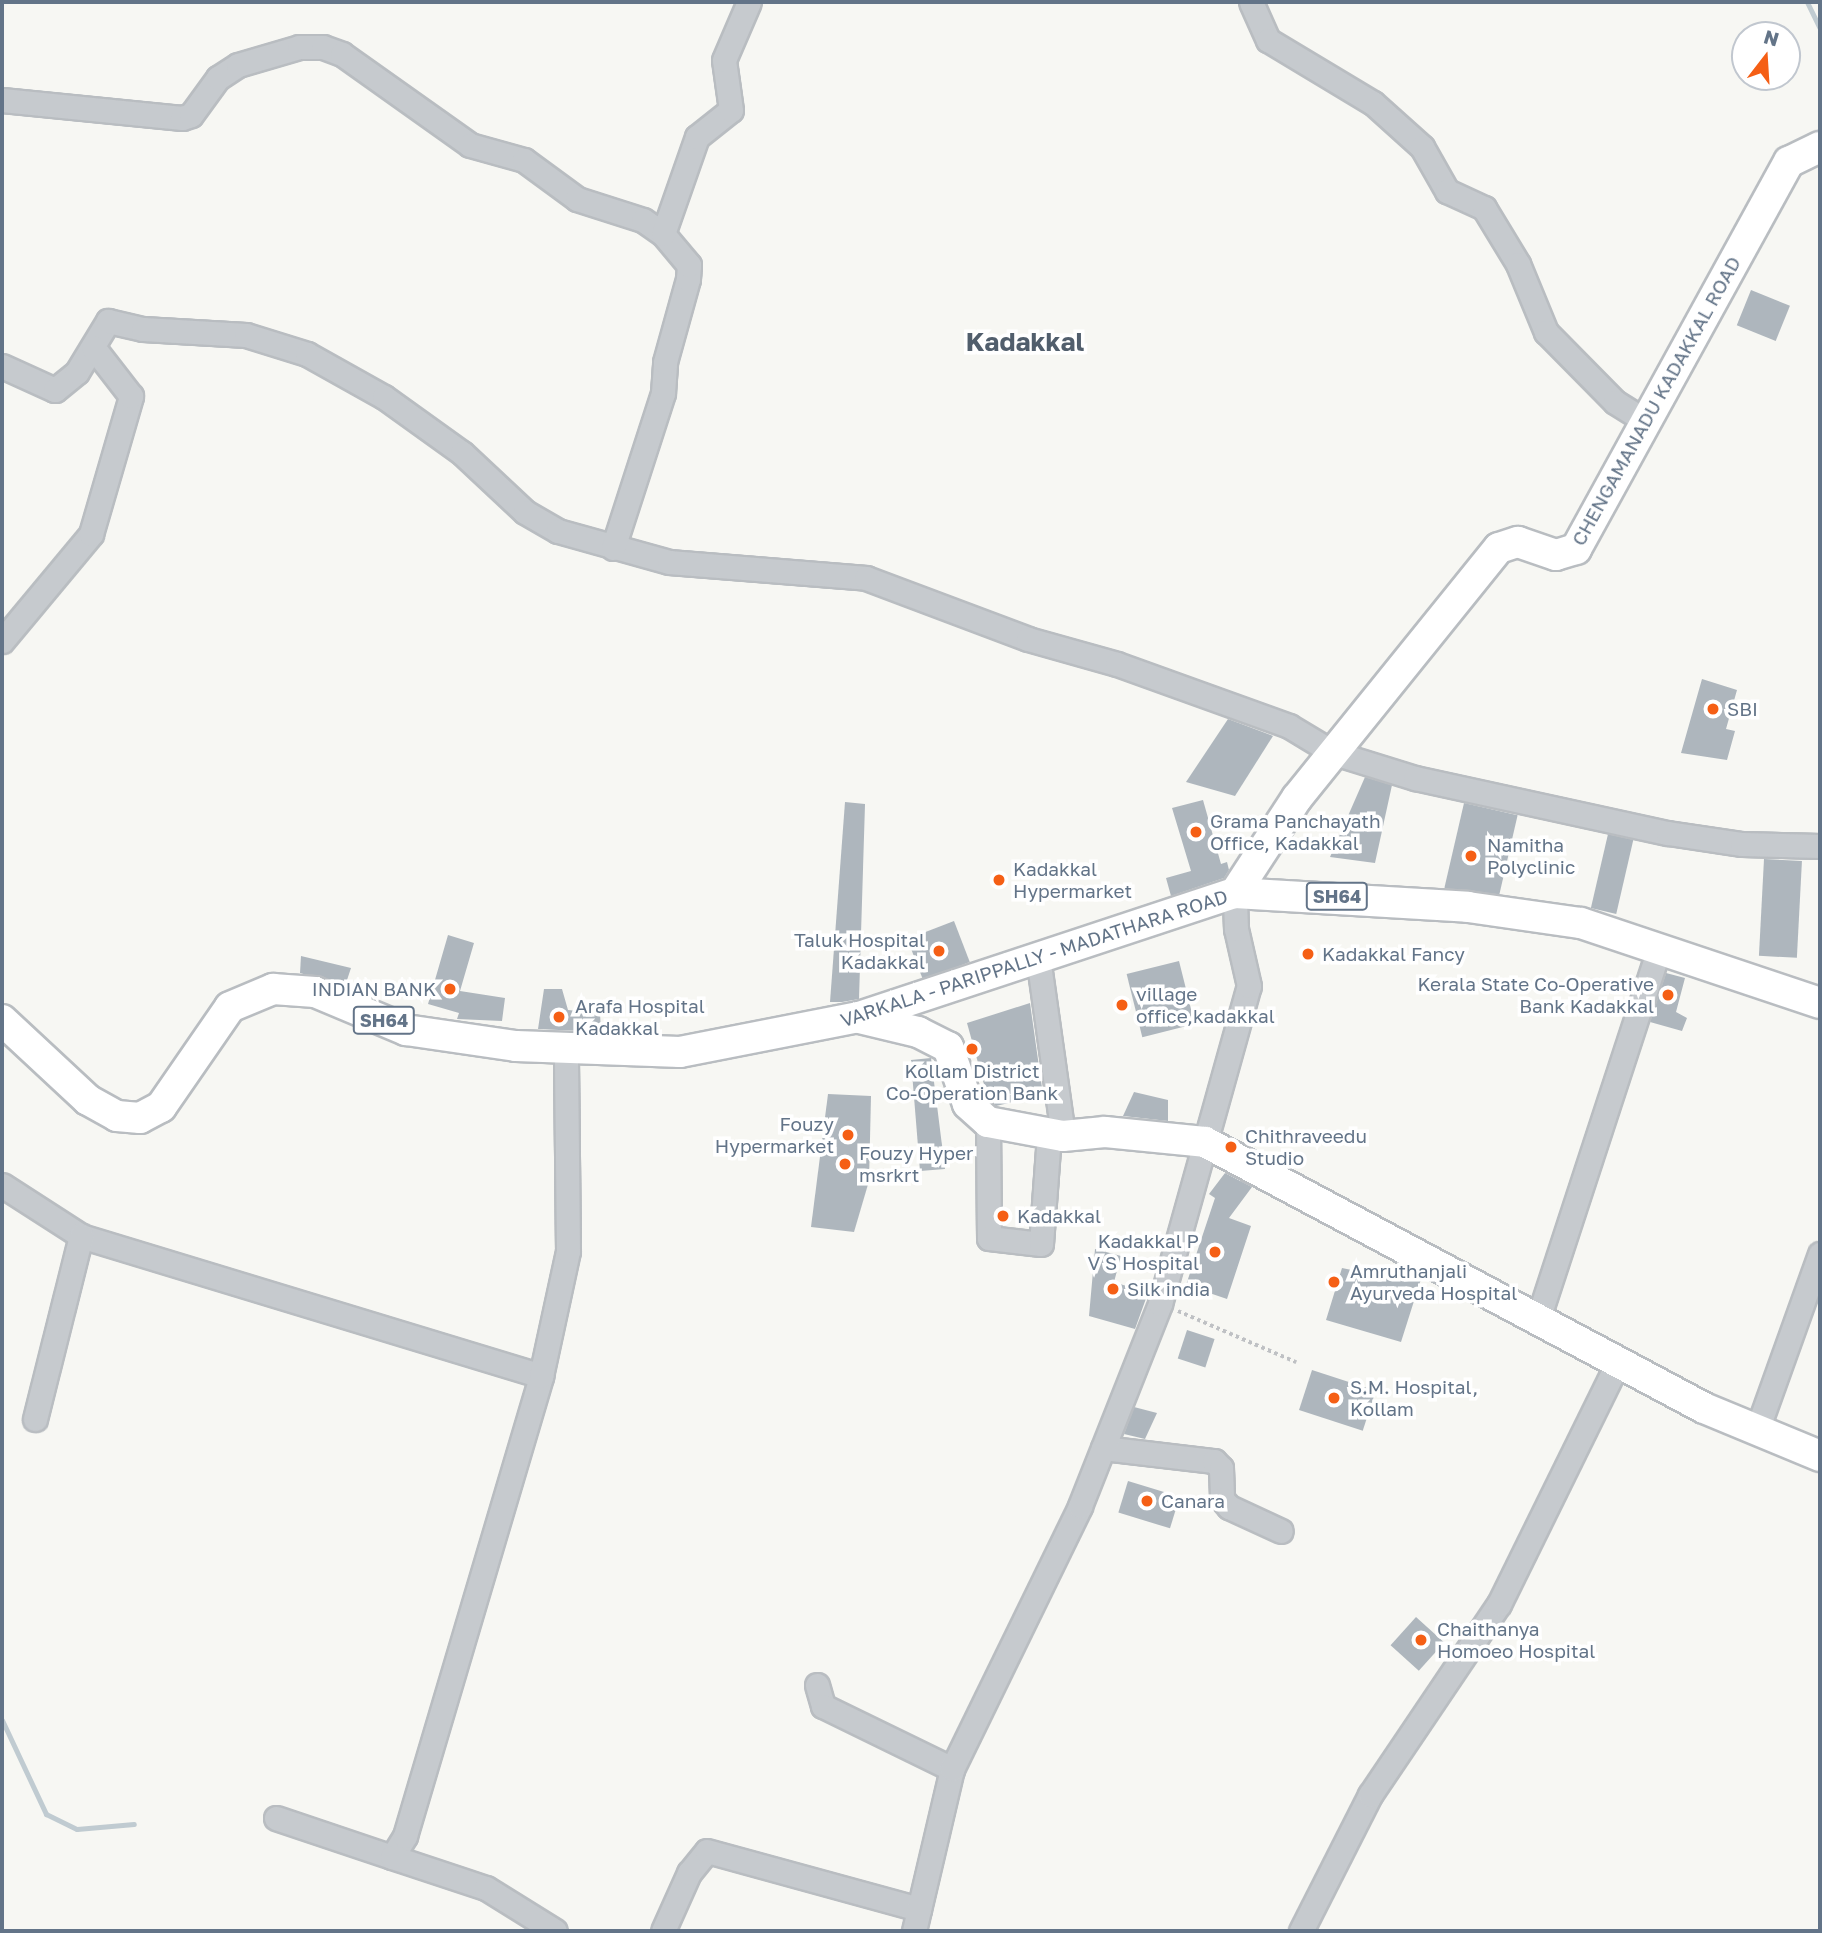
<!DOCTYPE html>
<style>
body{margin:0}
#map{position:relative;width:1822px;height:1933px;overflow:hidden;background:#f7f7f3;font-family:"Golos Text",sans-serif}
div>[style]{position:absolute}
[style*='--x']{left:calc(var(--x)*1px);top:calc(var(--y)*1px);width:calc(var(--w)*1px);rotate:calc(var(--a)*1deg)}
.stream>*{height:5px;margin:-2.5px;padding:0 2.5px;transform-origin:2.5px;border-radius:2.5px;background:#c0cbd1}
.building>*{inset:0;background:#aeb6bd;transform-origin:0 0}
.path>*{height:3.5px;margin-top:-1.75px;transform-origin:0;background:repeating-linear-gradient(90deg,#bfc1c4 0 3.5px,transparent 0 7px)}
.roads{filter:drop-shadow(2px 0 #b9bdc1) drop-shadow(-2px 0 #b9bdc1) drop-shadow(0 2px #b9bdc1) drop-shadow(0 -2px #b9bdc1)}
.minor>*{height:23px;margin:-11.5px;padding:0 11.5px;transform-origin:11.5px;border-radius:11.5px;background:#c6cace}
.major>*{height:30px;margin:-15px;padding:0 15px;transform-origin:15px;border-radius:15px;background:#fff}
.dots>*{width:19px;height:19px;translate:-50% -50%;box-sizing:border-box;border:4px solid #fff;border-radius:50%}
span{translate:-50% -50%;white-space:nowrap;text-align:center;line-height:1.15;-webkit-text-stroke:7px #fff;paint-order:stroke}
.shield-label span{padding:2px 5px;background:#fff;border:2px solid;border-radius:5px;-webkit-text-stroke-width:0}
.shield-label{font-size:18px;color:#637488;font-weight:700}
.street-label{font-size:19px;color:#637488}
.poi-label{font-size:19px;color:#637488}
.left{translate:0 -50%;text-align:left}
.right{translate:-100% -50%;text-align:right}
.district-label{font-size:26px;color:#515e6c;font-weight:700}
.frame{position:absolute;inset:0;border:4px solid #637488;pointer-events:none}
.north{position:absolute;left:1731px;top:21px;width:70px;height:70px;box-sizing:border-box;background:#fff;border:2px solid #c1c7cf;border-radius:50%;rotate:17deg;font-size:19px;font-weight:700;line-height:28px;text-align:center;color:#637488}
.north::after{content:'';display:block;margin:auto;width:24px;height:32px;background:#f55f15;clip-path:polygon(50% 0,100% 100%,50% 72%,0 100%)}
</style>
<div id="map">
<div class="stream">
<i style="--x:1807;--y:2;--w:30;--a:64"></i>
<i style="--x:2;--y:1720;--w:104;--a:64.9"></i>
<i style="--x:46;--y:1814;--w:34;--a:26"></i>
<i style="--x:77;--y:1829;--w:57;--a:-5"></i>
</div>
<div class="building">
<i style="left:1751px;top:290px;width:42px;height:38px;rotate:22deg"></i>
<i style="clip-path:polygon(1702px 679px,1737px 690px,1726px 729px,1735px 731px,1727px 760px,1681px 753px)"></i>
<i style="clip-path:polygon(1228px 719px,1273px 736px,1235px 796px,1186px 782px)"></i>
<i style="clip-path:polygon(1365px 777px,1392px 785px,1375px 863px,1330px 857px)"></i>
<i style="clip-path:polygon(1203px 800px,1221px 864px,1227px 862px,1229px 870px,1224px 878px,1171px 896px,1166px 878px,1191px 871px,1172px 808px)"></i>
<i style="clip-path:polygon(845px 802px,865px 804px,859px 999px,842px 1002px,830px 1002px)"></i>
<i style="left:1464px;top:803px;width:55px;height:87px;rotate:13deg"></i>
<i style="left:1608px;top:834px;width:26px;height:76px;rotate:13deg"></i>
<i style="left:1764px;top:859px;width:38px;height:97px;rotate:3deg"></i>
<i style="left:954px;top:921px;width:44px;height:50px;rotate:69deg"></i>
<i style="clip-path:polygon(448px 935px,474px 943px,460px 991px,505px 998px,502px 1021px,457px 1019px,459px 1013px,428px 1004px)"></i>
<i style="clip-path:polygon(301px 956px,351px 968px,345px 986px,300px 973px)"></i>
<i style="left:1179px;top:961px;width:65px;height:54px;rotate:76deg"></i>
<i style="clip-path:polygon(1666px 973px,1685px 978px,1676px 1012px,1687px 1018px,1682px 1031px,1650px 1022px)"></i>
<i style="clip-path:polygon(544px 989px,562px 989px,568px 1010px,600px 1013px,601px 1032px,538px 1029px)"></i>
<i style="clip-path:polygon(1030px 1003px,1043px 1095px,996px 1106px,988px 1099px,967px 1023px)"></i>
<i style="clip-path:polygon(931px 1058px,945px 1169px,920px 1171px,911px 1060px)"></i>
<i style="clip-path:polygon(1134px 1092px,1168px 1100px,1168px 1121px,1123px 1116px)"></i>
<i style="clip-path:polygon(828px 1094px,871px 1096px,869px 1181px,854px 1232px,811px 1227px)"></i>
<i style="clip-path:polygon(1225px 1173px,1252px 1187px,1229px 1218px,1251px 1226px,1227px 1299px,1186px 1285px,1215px 1198px,1209px 1194px)"></i>
<i style="clip-path:polygon(1095px 1249px,1121px 1256px,1114px 1282px,1148px 1293px,1135px 1329px,1089px 1316px)"></i>
<i style="clip-path:polygon(1374px 1266px,1421px 1279px,1401px 1342px,1326px 1320px,1342px 1268px,1371px 1274px)"></i>
<i style="left:1187px;top:1330px;width:29px;height:30px;rotate:18deg"></i>
<i style="left:1312px;top:1370px;width:67px;height:42px;rotate:18deg"></i>
<i style="clip-path:polygon(1134px 1407px,1157px 1413px,1145px 1439px,1124px 1434px)"></i>
<i style="left:1128px;top:1481px;width:54px;height:33px;rotate:17deg"></i>
<i style="left:1416px;top:1617px;width:38px;height:38px;rotate:42deg"></i>
</div>
<div class="path">
<i style="--x:1178;--y:1311;--w:129;--a:23.4"></i>
</div>
<div class="roads">
<div class="minor">
<i style="--x:1251;--y:2;--w:42;--a:65.9"></i>
<i style="--x:1268;--y:40;--w:122;--a:31"></i>
<i style="--x:1373;--y:103;--w:66;--a:41.9"></i>
<i style="--x:1422;--y:147;--w:51;--a:60.4"></i>
<i style="--x:1447;--y:191;--w:41;--a:24.7"></i>
<i style="--x:1484;--y:208;--w:66;--a:58.7"></i>
<i style="--x:1518;--y:264;--w:74;--a:67.6"></i>
<i style="--x:1546;--y:332;--w:98;--a:45.4"></i>
<i style="--x:1615;--y:402;--w:34;--a:32"></i>
<i style="--x:2;--y:100;--w:181;--a:5.7"></i>
<i style="--x:182;--y:118;--w:9;--a:-18"></i>
<i style="--x:191;--y:115;--w:46;--a:-53.9"></i>
<i style="--x:218;--y:78;--w:24;--a:-33"></i>
<i style="--x:238;--y:65;--w:64;--a:-16.4"></i>
<i style="--x:299;--y:47;--w:24;--a:0"></i>
<i style="--x:323;--y:47;--w:20;--a:20"></i>
<i style="--x:342;--y:54;--w:157;--a:35.4"></i>
<i style="--x:470;--y:145;--w:56;--a:15.5"></i>
<i style="--x:524;--y:160;--w:66;--a:36.3"></i>
<i style="--x:577;--y:199;--w:69;--a:17.7"></i>
<i style="--x:643;--y:220;--w:24;--a:35"></i>
<i style="--x:2;--y:366;--w:58;--a:24.4"></i>
<i style="--x:55;--y:390;--w:28;--a:-39"></i>
<i style="--x:77;--y:372;--w:60;--a:-58.7"></i>
<i style="--x:108;--y:321;--w:36;--a:13"></i>
<i style="--x:143;--y:329;--w:103;--a:3.3"></i>
<i style="--x:246;--y:335;--w:64;--a:17.3"></i>
<i style="--x:307;--y:354;--w:88;--a:29.2"></i>
<i style="--x:384;--y:397;--w:96;--a:35.7"></i>
<i style="--x:462;--y:453;--w:86;--a:43.1"></i>
<i style="--x:525;--y:512;--w:38;--a:30"></i>
<i style="--x:558;--y:531;--w:115;--a:15.6"></i>
<i style="--x:669;--y:562;--w:198;--a:4.6"></i>
<i style="--x:866;--y:578;--w:173;--a:20.6"></i>
<i style="--x:1028;--y:639;--w:92;--a:15.7"></i>
<i style="--x:1117;--y:664;--w:183;--a:19.8"></i>
<i style="--x:1289;--y:726;--w:52;--a:31"></i>
<i style="--x:1334;--y:753;--w:85;--a:17.2"></i>
<i style="--x:1415;--y:778;--w:259;--a:12.3"></i>
<i style="--x:1668;--y:833;--w:75;--a:8.5"></i>
<i style="--x:1742;--y:844;--w:78;--a:1.5"></i>
<i style="--x:613;--y:548;--w:163;--a:-72.1"></i>
<i style="--x:663;--y:393;--w:31;--a:-86"></i>
<i style="--x:665;--y:362;--w:86;--a:-74.5"></i>
<i style="--x:688;--y:279;--w:14;--a:-86"></i>
<i style="--x:689;--y:265;--w:40;--a:-130"></i>
<i style="--x:663;--y:234;--w:103;--a:-70.7"></i>
<i style="--x:697;--y:137;--w:43;--a:-38.5"></i>
<i style="--x:731;--y:110;--w:50;--a:-98"></i>
<i style="--x:724;--y:60;--w:63;--a:-66.7"></i>
<i style="--x:2;--y:641;--w:139;--a:-50.2"></i>
<i style="--x:91;--y:534;--w:144;--a:-73.8"></i>
<i style="--x:131;--y:396;--w:62;--a:-127.8"></i>
<i style="--x:1038;--y:957;--w:181;--a:82"></i>
<i style="--x:988;--y:1122;--w:116;--a:89.5"></i>
<i style="--x:989;--y:1238;--w:52;--a:6.6"></i>
<i style="--x:1041;--y:1244;--w:110;--a:-85.8"></i>
<i style="--x:2;--y:1185;--w:94;--a:32.8"></i>
<i style="--x:81;--y:1236;--w:481;--a:16.9"></i>
<i style="--x:1538;--y:1319;--w:390;--a:-71.9"></i>
<i style="--x:35;--y:1419;--w:189;--a:-75.9"></i>
<i style="--x:1757;--y:1430;--w:187;--a:-70.3"></i>
<i style="--x:1103;--y:1448;--w:112;--a:6.7"></i>
<i style="--x:1214;--y:1461;--w:10;--a:45"></i>
<i style="--x:1221;--y:1468;--w:31;--a:88"></i>
<i style="--x:1222;--y:1499;--w:11;--a:49"></i>
<i style="--x:1229;--y:1507;--w:57;--a:24.8"></i>
<i style="--x:817;--y:1685;--w:22;--a:74"></i>
<i style="--x:823;--y:1706;--w:144;--a:26"></i>
<i style="--x:276;--y:1818;--w:122;--a:18.6"></i>
<i style="--x:392;--y:1857;--w:25;--a:-58"></i>
<i style="--x:405;--y:1836;--w:480;--a:-73.5"></i>
<i style="--x:541;--y:1376;--w:128;--a:-77.8"></i>
<i style="--x:568;--y:1251;--w:203;--a:-90.6"></i>
<i style="--x:392;--y:1857;--w:99;--a:18.3"></i>
<i style="--x:486;--y:1888;--w:81;--a:31.9"></i>
<i style="--x:663;--y:1931;--w:64;--a:-65.9"></i>
<i style="--x:689;--y:1873;--w:28;--a:-51"></i>
<i style="--x:707;--y:1851;--w:220;--a:15.3"></i>
<i style="--x:914;--y:1931;--w:166;--a:-76.8"></i>
<i style="--x:952;--y:1769;--w:292;--a:-64"></i>
<i style="--x:1080;--y:1506;--w:217;--a:-68.4"></i>
<i style="--x:1160;--y:1304;--w:330;--a:-74.4"></i>
<i style="--x:1249;--y:986;--w:58;--a:-102.8"></i>
<i style="--x:1236;--y:929;--w:36;--a:-92"></i>
<i style="--x:1301;--y:1931;--w:153;--a:-63.1"></i>
<i style="--x:1370;--y:1795;--w:230;--a:-56"></i>
<i style="--x:1499;--y:1604;--w:270;--a:-63.8"></i>
</div>
<div class="major">
<i style="--x:1235;--y:893;--w:113;--a:-56.9"></i>
<i style="--x:1297;--y:798;--w:321;--a:-51.1"></i>
<i style="--x:1499;--y:548;--w:20;--a:-18"></i>
<i style="--x:1518;--y:542;--w:40;--a:18.9"></i>
<i style="--x:1556;--y:555;--w:21;--a:-17"></i>
<i style="--x:1576;--y:549;--w:442;--a:-61.2"></i>
<i style="--x:1789;--y:162;--w:34;--a:-26"></i>
<i style="--x:859;--y:1018;--w:61;--a:13.3"></i>
<i style="--x:918;--y:1032;--w:34;--a:27"></i>
<i style="--x:948;--y:1047;--w:60;--a:70.7"></i>
<i style="--x:968;--y:1104;--w:27;--a:42"></i>
<i style="--x:988;--y:1122;--w:76;--a:10.6"></i>
<i style="--x:1063;--y:1136;--w:42;--a:-5.4"></i>
<i style="--x:1105;--y:1132;--w:100;--a:5.7"></i>
<i style="--x:1205;--y:1142;--w:565;--a:28.06"></i>
<i style="--x:1704;--y:1408;--w:126;--a:22.5"></i>
<i style="--x:2;--y:1020;--w:117;--a:42.9"></i>
<i style="--x:88;--y:1100;--w:33;--a:29"></i>
<i style="--x:117;--y:1116;--w:23;--a:5"></i>
<i style="--x:140;--y:1118;--w:24;--a:-28"></i>
<i style="--x:161;--y:1107;--w:121;--a:-55.4"></i>
<i style="--x:230;--y:1007;--w:47;--a:-22.7"></i>
<i style="--x:273;--y:989;--w:42;--a:4.1"></i>
<i style="--x:315;--y:992;--w:99;--a:22.7"></i>
<i style="--x:406;--y:1030;--w:111;--a:8.3"></i>
<i style="--x:516;--y:1046;--w:164;--a:2.1"></i>
<i style="--x:680;--y:1052;--w:182;--a:-11.1"></i>
<i style="--x:859;--y:1017;--w:396;--a:-18.3"></i>
<i style="--x:1235;--y:893;--w:233;--a:3.4"></i>
<i style="--x:1468;--y:907;--w:114;--a:8.1"></i>
<i style="--x:1581;--y:923;--w:252;--a:18.5"></i>
</div>
</div>
<div class="dots">
<i style="left:1713px;top:709px;background:#f55f15"></i>
<i style="left:1196px;top:832px;background:#f55f15"></i>
<i style="left:1471px;top:856px;background:#f55f15"></i>
<i style="left:999px;top:880px;background:#f55f15"></i>
<i style="left:939px;top:951px;background:#f55f15"></i>
<i style="left:1308px;top:954px;background:#f55f15"></i>
<i style="left:450px;top:989px;background:#f55f15"></i>
<i style="left:1668px;top:995px;background:#f55f15"></i>
<i style="left:1122px;top:1005px;background:#f55f15"></i>
<i style="left:559px;top:1017px;background:#f55f15"></i>
<i style="left:972px;top:1049px;background:#f55f15"></i>
<i style="left:848px;top:1135px;background:#f55f15"></i>
<i style="left:1231px;top:1147px;background:#f55f15"></i>
<i style="left:845px;top:1164px;background:#f55f15"></i>
<i style="left:1003px;top:1216px;background:#f55f15"></i>
<i style="left:1215px;top:1252px;background:#f55f15"></i>
<i style="left:1334px;top:1282px;background:#f55f15"></i>
<i style="left:1113px;top:1289px;background:#f55f15"></i>
<i style="left:1334px;top:1398px;background:#f55f15"></i>
<i style="left:1147px;top:1501px;background:#f55f15"></i>
<i style="left:1421px;top:1640px;background:#f55f15"></i>
</div>
<div class="shield-label">
<span style="left:1337px;top:896px">SH64</span>
<span style="left:384px;top:1020px">SH64</span>
</div>
<div class="street-label">
<span style="left:1656px;top:401px;rotate:-61deg">CHENGAMANADU KADAKKAL ROAD</span>
<span style="left:1034px;top:958px;rotate:-18deg">VARKALA - PARIPPALLY - MADATHARA ROAD</span>
</div>
<div class="poi-label">
<span class="left" style="left:1727px;top:709px">SBI</span>
<span class="left" style="left:1210px;top:832px">Grama Panchayath<br>Office, Kadakkal</span>
<span class="left" style="left:1487px;top:856px">Namitha<br>Polyclinic</span>
<span class="left" style="left:1013px;top:880px">Kadakkal<br>Hypermarket</span>
<span class="right" style="left:925px;top:951px">Taluk Hospital<br>Kadakkal</span>
<span class="left" style="left:1322px;top:954px">Kadakkal Fancy</span>
<span class="right" style="left:1654px;top:995px">Kerala State Co-Operative<br>Bank Kadakkal</span>
<span class="right" style="left:436px;top:989px">INDIAN BANK</span>
<span class="left" style="left:1136px;top:1005px">village<br>office,kadakkal</span>
<span class="left" style="left:575px;top:1017px">Arafa Hospital<br>Kadakkal</span>
<span style="left:972px;top:1082px">Kollam District<br>Co-Operation Bank</span>
<span class="right" style="left:834px;top:1135px">Fouzy<br>Hypermarket</span>
<span class="left" style="left:1245px;top:1147px">Chithraveedu<br>Studio</span>
<span class="left" style="left:859px;top:1164px">Fouzy Hyper<br>msrkrt</span>
<span class="left" style="left:1017px;top:1216px">Kadakkal</span>
<span class="right" style="left:1199px;top:1252px">Kadakkal P<br>V S Hospital</span>
<span class="left" style="left:1350px;top:1282px">Amruthanjali<br>Ayurveda Hospital</span>
<span class="left" style="left:1127px;top:1289px">Silk india</span>
<span class="left" style="left:1350px;top:1398px">S.M. Hospital,<br>Kollam</span>
<span class="left" style="left:1161px;top:1501px">Canara</span>
<span class="left" style="left:1437px;top:1640px">Chaithanya<br>Homoeo Hospital</span>
</div>
<div class="district-label">
<span style="left:1025px;top:342px">Kadakkal</span>
</div>
<div class="frame"></div>
<div class="north">N</div>
</div>
